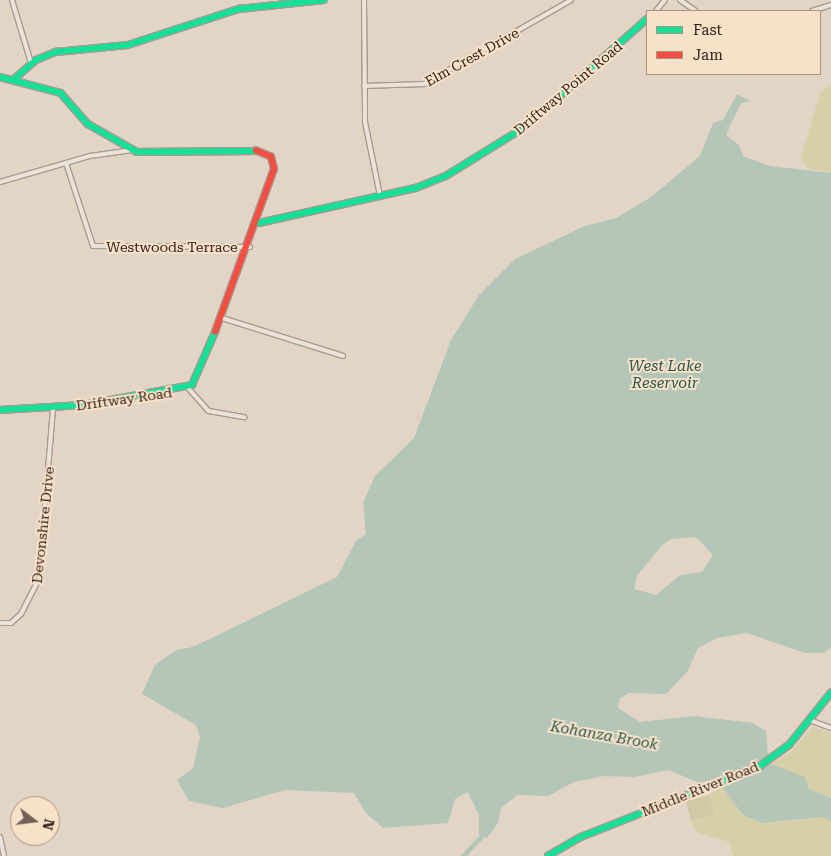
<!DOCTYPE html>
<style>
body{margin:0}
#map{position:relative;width:831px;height:856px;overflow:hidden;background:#e3d5c6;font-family:"Roboto Serif",serif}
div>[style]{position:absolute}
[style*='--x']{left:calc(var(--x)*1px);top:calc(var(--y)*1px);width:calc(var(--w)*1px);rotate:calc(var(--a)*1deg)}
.green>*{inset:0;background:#d7cfa7}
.cemetery>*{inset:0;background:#d1c8a7;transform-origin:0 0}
.water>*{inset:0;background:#b3c6b7}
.canal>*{height:4.5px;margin:-2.25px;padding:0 2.25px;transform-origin:2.25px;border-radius:2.25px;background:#b3c6b7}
.roads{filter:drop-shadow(1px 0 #a79a90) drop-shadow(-1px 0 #a79a90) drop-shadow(0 1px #a79a90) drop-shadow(0 -1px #a79a90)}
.street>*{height:4px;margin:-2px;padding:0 2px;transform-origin:2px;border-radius:2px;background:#ebe2d8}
.fast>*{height:5.5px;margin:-2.75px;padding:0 2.75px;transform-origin:2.75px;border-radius:2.75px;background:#16e098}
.jam>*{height:5.5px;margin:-2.75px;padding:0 2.75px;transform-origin:2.75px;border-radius:2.75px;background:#f24e42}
span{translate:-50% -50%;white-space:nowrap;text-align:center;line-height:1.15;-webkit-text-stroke:4px #f7e1c9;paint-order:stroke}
.street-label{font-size:14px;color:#352119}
.water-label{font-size:15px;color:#27564a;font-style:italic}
.legend{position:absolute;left:646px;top:10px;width:175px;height:65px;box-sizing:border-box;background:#f7e1c9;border:1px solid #a99483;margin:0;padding:6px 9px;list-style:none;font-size:15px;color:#352119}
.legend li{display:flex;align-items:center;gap:10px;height:25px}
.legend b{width:25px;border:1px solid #a99483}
.north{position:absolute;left:10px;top:796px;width:50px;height:50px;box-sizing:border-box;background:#f7e1c9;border:1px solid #a99483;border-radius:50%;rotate:105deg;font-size:14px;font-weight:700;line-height:20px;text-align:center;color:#352119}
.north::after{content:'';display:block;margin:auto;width:18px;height:22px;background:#726056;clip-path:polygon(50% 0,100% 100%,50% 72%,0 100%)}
</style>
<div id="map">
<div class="green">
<i style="clip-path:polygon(831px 86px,831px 173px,807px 168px,801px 156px,821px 91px)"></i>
<i style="clip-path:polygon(813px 726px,831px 733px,831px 798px,809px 789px,800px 775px,771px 764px,790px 753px)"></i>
<i style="clip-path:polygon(722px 787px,743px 815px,780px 822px,822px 817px,831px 821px,831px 856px,733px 856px,729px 842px,696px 832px,691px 821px,714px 814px,709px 795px)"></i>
</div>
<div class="cemetery">
<i style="left:709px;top:795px;width:20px;height:24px;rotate:75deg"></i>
</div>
<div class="water">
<i style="clip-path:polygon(evenodd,737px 94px,750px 101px,741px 103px,726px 135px,739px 145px,743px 156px,770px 166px,831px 173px,831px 647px,824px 653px,805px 653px,747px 633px,717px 638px,698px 648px,687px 672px,666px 694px,629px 693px,620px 698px,618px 708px,640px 722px,694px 716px,753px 723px,766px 731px,768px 755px,747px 769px,700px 783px,668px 770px,635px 777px,604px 776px,574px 782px,548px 796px,517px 795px,501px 808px,498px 823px,487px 838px,479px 835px,479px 815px,468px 792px,455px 799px,448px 823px,383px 828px,366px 813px,354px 793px,285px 790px,223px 808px,189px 801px,177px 780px,193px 768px,200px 737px,196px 725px,142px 694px,155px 665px,176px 650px,193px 647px,337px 577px,356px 541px,366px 534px,363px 503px,375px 476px,414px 438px,451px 340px,479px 295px,515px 259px,585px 226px,616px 218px,651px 197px,700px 156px,713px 123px,723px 120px,737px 94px,696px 537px,713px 555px,702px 572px,680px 575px,656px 595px,634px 589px,637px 576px,661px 546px,671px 539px,696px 537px)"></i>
<i style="clip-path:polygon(771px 764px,805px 777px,809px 789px,831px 798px,831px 821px,822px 817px,762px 823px,743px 815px,722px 787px)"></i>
</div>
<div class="canal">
<i style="--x:463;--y:856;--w:26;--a:-47"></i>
</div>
<div class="roads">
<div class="street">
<i style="--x:12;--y:0;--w:66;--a:73.2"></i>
<i style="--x:364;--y:0;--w:122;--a:89.5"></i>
<i style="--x:365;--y:122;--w:76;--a:78.5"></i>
<i style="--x:680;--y:0;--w:19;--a:35"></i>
<i style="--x:656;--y:11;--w:14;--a:-51"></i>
<i style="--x:812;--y:11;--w:20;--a:-18"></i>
<i style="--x:364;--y:86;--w:60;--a:-1.9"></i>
<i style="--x:424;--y:84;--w:169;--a:-29.7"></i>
<i style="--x:66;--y:163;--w:87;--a:72"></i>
<i style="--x:93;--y:246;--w:157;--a:0.4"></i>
<i style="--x:0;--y:182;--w:94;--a:-16.1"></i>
<i style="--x:90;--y:156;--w:43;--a:-7.9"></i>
<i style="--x:222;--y:318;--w:127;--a:17.4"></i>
<i style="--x:188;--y:388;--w:31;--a:48"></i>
<i style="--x:209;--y:411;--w:36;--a:10"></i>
<i style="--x:1;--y:623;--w:10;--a:0"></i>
<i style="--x:11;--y:623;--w:13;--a:-42"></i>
<i style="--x:21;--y:614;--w:39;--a:-63"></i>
<i style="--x:39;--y:579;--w:171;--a:-85.3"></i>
<i style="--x:810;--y:720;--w:22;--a:21"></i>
<i style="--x:0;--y:837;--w:19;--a:78"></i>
</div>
<div class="fast">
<i style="--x:0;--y:77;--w:63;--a:14.7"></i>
<i style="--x:61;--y:93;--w:41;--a:48.9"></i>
<i style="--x:88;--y:124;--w:56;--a:29.7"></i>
<i style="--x:137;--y:152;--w:119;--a:-0.5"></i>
<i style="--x:13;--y:80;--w:30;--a:-41"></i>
<i style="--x:36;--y:60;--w:22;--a:-22"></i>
<i style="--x:56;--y:52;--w:72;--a:-5.6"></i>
<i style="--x:128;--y:45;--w:117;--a:-18"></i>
<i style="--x:239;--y:9;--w:85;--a:-6"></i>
<i style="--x:259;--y:223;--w:161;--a:-12.6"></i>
<i style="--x:416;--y:188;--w:32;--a:-22"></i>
<i style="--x:446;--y:176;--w:93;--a:-31.8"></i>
<i style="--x:525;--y:127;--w:163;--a:-41.5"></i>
<i style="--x:0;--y:410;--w:83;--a:-3.4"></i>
<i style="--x:83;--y:405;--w:111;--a:-10.4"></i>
<i style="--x:192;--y:385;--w:58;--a:-66.5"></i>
<i style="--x:548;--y:856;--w:38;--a:-30"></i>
<i style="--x:581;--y:837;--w:193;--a:-21.6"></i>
<i style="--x:760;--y:766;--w:36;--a:-36"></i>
<i style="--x:789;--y:745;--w:67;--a:-51.1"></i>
</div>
<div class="jam">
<i style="--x:215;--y:332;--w:173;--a:-70.1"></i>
<i style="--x:274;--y:169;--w:12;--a:-104"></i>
<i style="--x:271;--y:157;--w:16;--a:-158"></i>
</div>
</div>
<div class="street-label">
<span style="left:472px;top:57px;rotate:-29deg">Elm Crest Drive</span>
<span style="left:568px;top:88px;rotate:-40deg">Driftway Point Road</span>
<span style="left:172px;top:247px">Westwoods Terrace</span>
<span style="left:124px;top:399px;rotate:-8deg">Driftway Road</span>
<span style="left:43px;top:525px;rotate:-84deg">Devonshire Drive</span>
<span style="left:700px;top:789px;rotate:-22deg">Middle River Road</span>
</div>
<div class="water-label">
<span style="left:665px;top:375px">West Lake<br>Reservoir</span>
<span style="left:604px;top:736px;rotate:10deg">Kohanza Brook</span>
</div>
<ul class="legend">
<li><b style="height:6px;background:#16e098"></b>Fast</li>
<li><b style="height:6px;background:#f24e42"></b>Jam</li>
</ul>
<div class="north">N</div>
</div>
